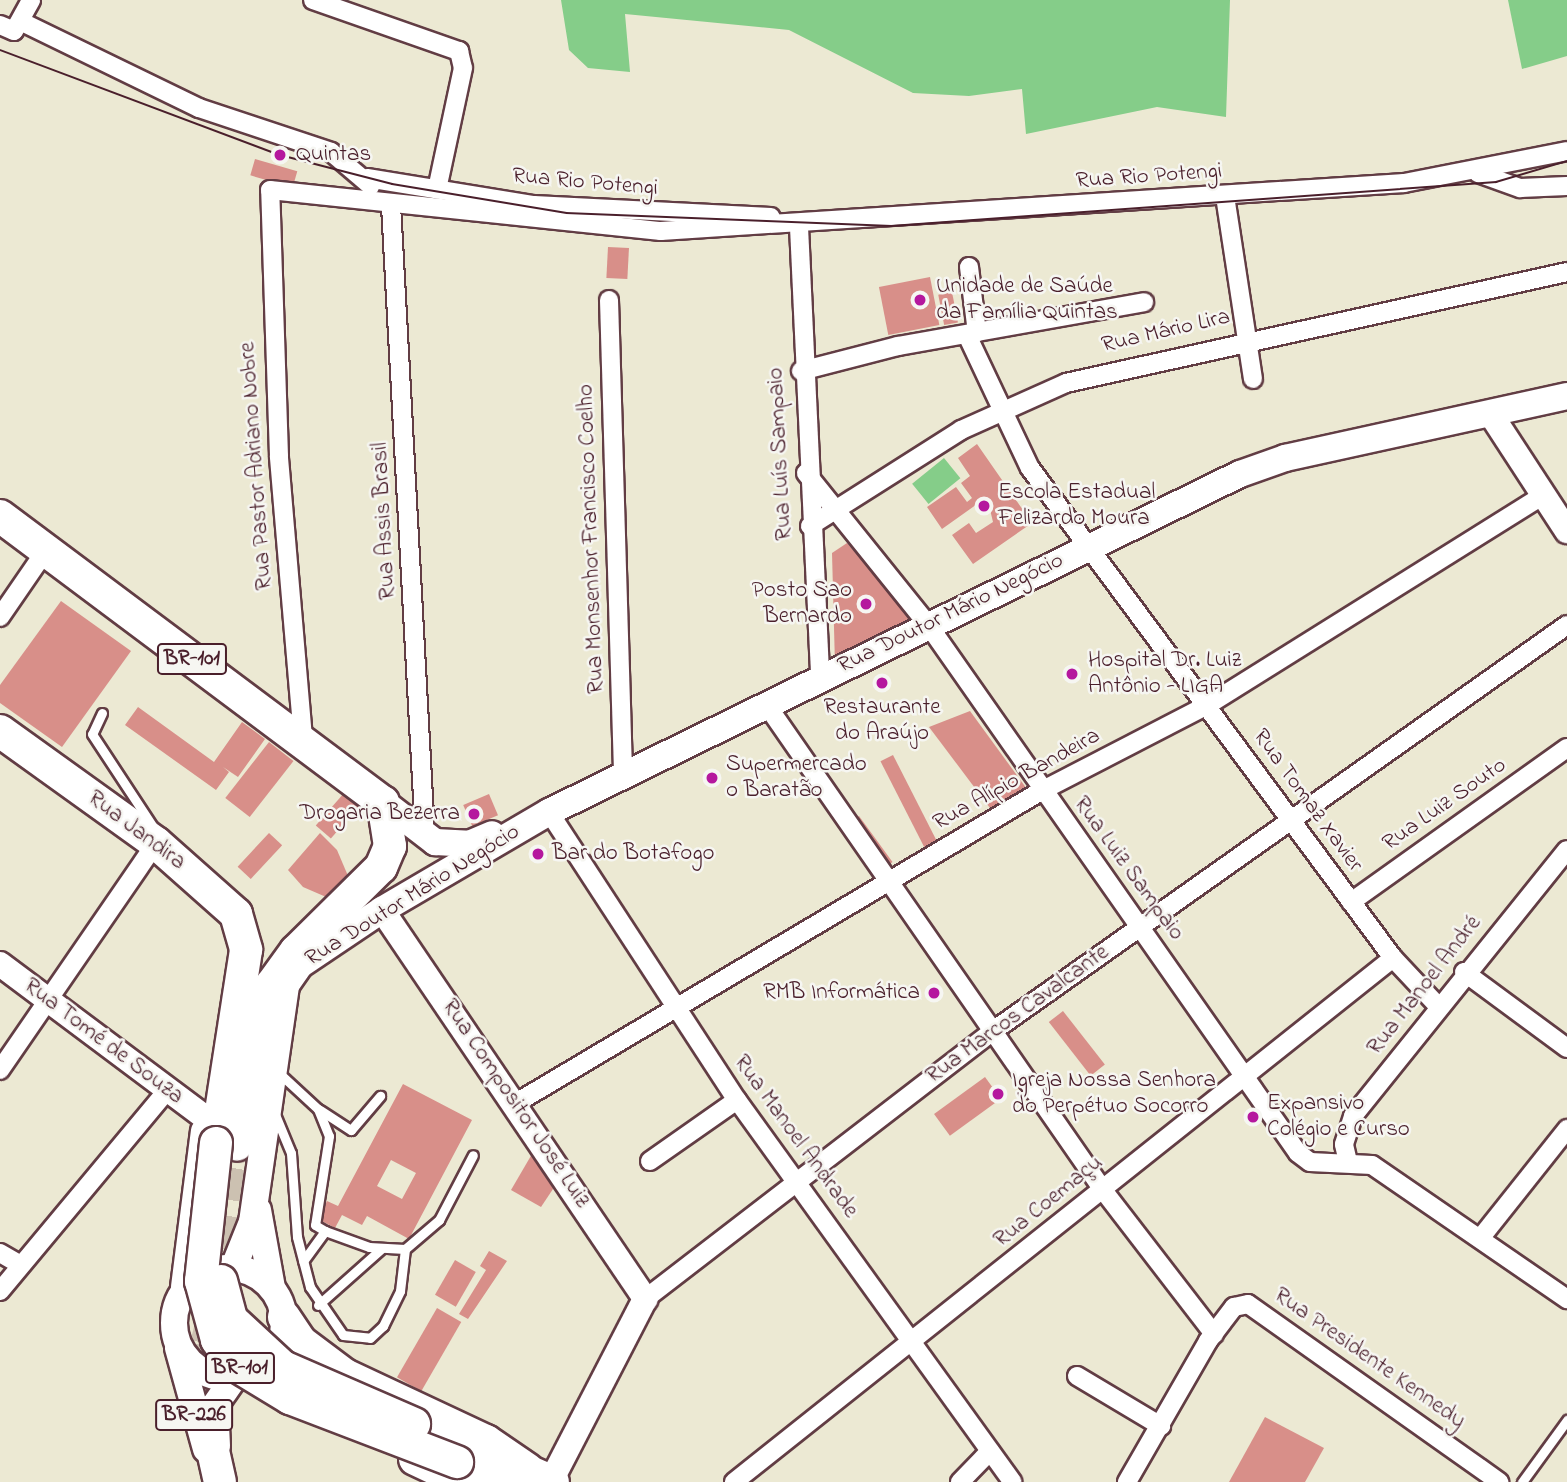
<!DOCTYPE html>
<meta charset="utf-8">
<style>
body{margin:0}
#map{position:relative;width:1567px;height:1482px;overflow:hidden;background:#ece9d3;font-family:"Indie Flower",sans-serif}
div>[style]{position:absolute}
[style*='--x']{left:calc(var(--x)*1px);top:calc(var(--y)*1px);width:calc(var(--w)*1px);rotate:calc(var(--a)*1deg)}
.green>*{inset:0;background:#85cd89;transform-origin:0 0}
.building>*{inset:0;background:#d88f89;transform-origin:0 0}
.highway-tunnel>*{height:32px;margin-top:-16px;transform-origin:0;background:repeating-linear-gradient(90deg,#ccc1b1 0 32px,transparent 0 48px)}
.roads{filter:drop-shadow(2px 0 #623d44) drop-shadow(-2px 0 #623d44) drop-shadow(0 2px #623d44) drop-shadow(0 -2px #623d44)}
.lane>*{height:9px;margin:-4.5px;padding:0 4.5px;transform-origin:4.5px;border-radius:4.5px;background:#fff}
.street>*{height:18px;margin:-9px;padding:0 9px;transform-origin:9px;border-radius:9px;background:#fff}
.secondary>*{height:24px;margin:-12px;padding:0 12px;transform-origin:12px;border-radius:12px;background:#fff}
.primary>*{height:26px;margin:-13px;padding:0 13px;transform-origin:13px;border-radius:13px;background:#fff}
.primary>.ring{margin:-13px;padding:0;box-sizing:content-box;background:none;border:26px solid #fff;border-radius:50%}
.highway>*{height:32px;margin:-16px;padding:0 16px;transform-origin:16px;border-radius:16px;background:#fff}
.tram>*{height:2px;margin:-1px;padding:0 1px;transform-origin:1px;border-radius:1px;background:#4a1f2b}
.bridges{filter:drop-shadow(2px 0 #623d44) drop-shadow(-2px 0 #623d44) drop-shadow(0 2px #623d44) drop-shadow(0 -2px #623d44)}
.highway-bridge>*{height:32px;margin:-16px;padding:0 16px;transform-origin:16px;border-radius:16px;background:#fff}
.dots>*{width:19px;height:19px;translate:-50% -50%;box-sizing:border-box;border:4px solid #f6f6f2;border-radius:50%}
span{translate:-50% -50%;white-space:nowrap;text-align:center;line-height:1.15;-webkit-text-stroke:5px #f6f6f2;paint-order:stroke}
.shield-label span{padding:2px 5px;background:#f6f6f2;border:2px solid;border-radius:5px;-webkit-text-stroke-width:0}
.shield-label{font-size:21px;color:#4a1f2b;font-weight:700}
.poi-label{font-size:23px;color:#4a1f2b}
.left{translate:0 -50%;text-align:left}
.right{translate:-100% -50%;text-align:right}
.street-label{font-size:23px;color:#4a1f2b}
</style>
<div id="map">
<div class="green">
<i style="clip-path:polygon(561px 0,1230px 0,1226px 117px,1157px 107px,1026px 134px,1022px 89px,969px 96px,913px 93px,789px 30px,625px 14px,630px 72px,588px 68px,569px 50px)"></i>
<i style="clip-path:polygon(1508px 0,1567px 0,1567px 56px,1522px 69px)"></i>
<i style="left:944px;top:458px;width:26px;height:41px;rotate:51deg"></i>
</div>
<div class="building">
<i style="left:255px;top:159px;width:44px;height:17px;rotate:16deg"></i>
<i style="left:608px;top:247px;width:21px;height:31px;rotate:3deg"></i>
<i style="left:930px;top:277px;width:49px;height:52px;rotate:79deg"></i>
<i style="left:952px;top:292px;width:31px;height:14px;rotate:79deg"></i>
<i style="clip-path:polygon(977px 444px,1032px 523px,973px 564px,952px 535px,969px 523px,976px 533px,993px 522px,987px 497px,942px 529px,927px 507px,956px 487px,967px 502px,972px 498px,961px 483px,970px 476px,958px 458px)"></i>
<i style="clip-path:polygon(847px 543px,919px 626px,835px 665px,832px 553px)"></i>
<i style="clip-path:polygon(61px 601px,131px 651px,62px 747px,0 703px,0 685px)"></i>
<i style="clip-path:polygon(138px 707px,214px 762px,242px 722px,265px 739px,238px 777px,223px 767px,229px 772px,216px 790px,125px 725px)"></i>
<i style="clip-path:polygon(970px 711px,1032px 796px,996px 816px,929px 727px)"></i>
<i style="left:269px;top:742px;width:31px;height:71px;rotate:38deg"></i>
<i style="left:893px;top:755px;width:97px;height:14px;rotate:63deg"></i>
<i style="left:344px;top:793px;width:20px;height:43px;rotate:41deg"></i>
<i style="left:489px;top:794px;width:23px;height:28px;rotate:67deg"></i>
<i style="left:859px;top:816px;width:57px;height:14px;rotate:54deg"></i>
<i style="left:269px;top:833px;width:18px;height:46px;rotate:43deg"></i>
<i style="clip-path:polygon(320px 833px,337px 850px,354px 890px,340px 903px,303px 887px,288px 870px)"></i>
<i style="left:1063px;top:1011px;width:68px;height:18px;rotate:52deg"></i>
<i style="left:985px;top:1077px;width:27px;height:63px;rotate:54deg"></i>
<i style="clip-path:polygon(evenodd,403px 1084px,472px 1120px,409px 1239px,367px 1216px,362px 1225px,342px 1215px,335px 1228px,318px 1219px,327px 1201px,338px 1206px,403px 1084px,391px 1160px,416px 1173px,402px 1199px,377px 1186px,391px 1160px)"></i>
<i style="clip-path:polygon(532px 1154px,555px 1186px,541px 1207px,511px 1190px)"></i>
<i style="clip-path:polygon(489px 1251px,507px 1261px,468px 1319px,459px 1314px,486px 1270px,480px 1266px)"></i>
<i style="left:455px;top:1260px;width:24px;height:40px;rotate:30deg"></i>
<i style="left:437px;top:1308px;width:28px;height:80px;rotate:30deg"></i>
<i style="clip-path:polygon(1265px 1417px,1324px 1448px,1305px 1482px,1229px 1482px)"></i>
</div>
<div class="highway-tunnel">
<i style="--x:207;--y:1424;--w:80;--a:-90.7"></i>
<i style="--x:206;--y:1344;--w:98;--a:-74.7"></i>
<i style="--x:232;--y:1249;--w:135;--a:-80.6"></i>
</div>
<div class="roads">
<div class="lane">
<i style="--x:102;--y:713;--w:23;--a:115"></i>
<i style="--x:92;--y:734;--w:115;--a:56.7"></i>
<i style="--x:279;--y:1073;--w:53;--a:42.7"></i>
<i style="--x:318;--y:1109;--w:29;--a:68"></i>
<i style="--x:329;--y:1136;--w:90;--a:98.9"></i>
<i style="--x:315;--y:1225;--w:12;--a:31"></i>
<i style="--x:325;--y:1231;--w:37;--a:126"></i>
<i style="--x:320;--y:1110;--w:37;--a:33"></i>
<i style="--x:351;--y:1130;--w:45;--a:-49.5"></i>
<i style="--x:274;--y:1112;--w:44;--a:67.5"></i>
<i style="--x:291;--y:1153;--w:84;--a:85.9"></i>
<i style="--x:297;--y:1237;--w:52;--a:75.4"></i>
<i style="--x:310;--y:1287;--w:58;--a:55.5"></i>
<i style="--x:343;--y:1335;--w:27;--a:6"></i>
<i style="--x:370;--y:1338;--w:18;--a:-43"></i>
<i style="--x:383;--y:1326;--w:39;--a:-64"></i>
<i style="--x:400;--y:1291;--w:42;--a:-83.2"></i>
<i style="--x:325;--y:1231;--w:47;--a:20"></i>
<i style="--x:369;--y:1247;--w:36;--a:3"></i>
<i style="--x:405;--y:1249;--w:45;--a:-40.5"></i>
<i style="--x:439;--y:1220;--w:73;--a:-62.4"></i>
<i style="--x:318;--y:1305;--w:84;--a:-41.6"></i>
<i style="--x:1522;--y:1482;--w:77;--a:-54"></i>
</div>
<div class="street">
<i style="--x:313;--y:0;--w:155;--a:19.3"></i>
<i style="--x:459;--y:51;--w:17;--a:77"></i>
<i style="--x:463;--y:68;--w:124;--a:102.1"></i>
<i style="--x:22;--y:22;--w:197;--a:25.9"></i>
<i style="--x:199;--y:108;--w:139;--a:18.4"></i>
<i style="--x:331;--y:152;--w:52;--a:40.4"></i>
<i style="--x:0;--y:25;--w:15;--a:23"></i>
<i style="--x:14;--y:31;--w:35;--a:-61"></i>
<i style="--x:1478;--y:173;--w:45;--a:19.7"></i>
<i style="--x:1520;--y:188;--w:47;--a:-2.4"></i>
<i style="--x:367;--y:178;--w:169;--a:9.2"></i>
<i style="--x:534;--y:205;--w:237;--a:2.9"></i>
<i style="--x:1225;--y:196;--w:185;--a:81.3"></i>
<i style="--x:391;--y:205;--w:630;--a:86.91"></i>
<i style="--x:799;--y:227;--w:451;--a:87.3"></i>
<i style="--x:969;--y:267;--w:66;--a:83.1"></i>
<i style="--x:609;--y:300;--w:476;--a:88.3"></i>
<i style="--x:967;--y:335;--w:147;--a:64.7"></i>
<i style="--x:1030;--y:468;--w:610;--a:53.47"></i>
<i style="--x:1393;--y:958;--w:67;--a:46.8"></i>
<i style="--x:801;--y:371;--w:100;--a:-14.5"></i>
<i style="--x:898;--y:346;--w:250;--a:-10.1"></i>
<i style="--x:806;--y:473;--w:196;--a:51.2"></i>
<i style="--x:929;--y:626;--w:643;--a:55"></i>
<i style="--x:1298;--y:1153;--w:15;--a:37"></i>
<i style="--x:1310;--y:1162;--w:62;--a:2.8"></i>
<i style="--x:1372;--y:1165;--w:237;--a:34.5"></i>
<i style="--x:810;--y:526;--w:179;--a:-32.4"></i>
<i style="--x:961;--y:430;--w:115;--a:-24.1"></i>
<i style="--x:1066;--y:383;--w:513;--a:-12.49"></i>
<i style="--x:0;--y:617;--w:81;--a:-55.5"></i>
<i style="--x:766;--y:704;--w:591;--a:55.26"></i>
<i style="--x:1103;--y:1190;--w:182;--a:52.4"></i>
<i style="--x:303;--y:738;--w:283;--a:-94.9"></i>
<i style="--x:279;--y:456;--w:266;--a:-91.9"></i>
<i style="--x:270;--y:190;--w:393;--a:6"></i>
<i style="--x:661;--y:231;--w:745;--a:-3.7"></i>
<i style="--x:1404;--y:183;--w:166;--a:-11.1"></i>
<i style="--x:549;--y:812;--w:344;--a:56.9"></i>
<i style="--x:737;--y:1100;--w:471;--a:54.2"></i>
<i style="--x:1351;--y:902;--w:265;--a:-35.5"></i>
<i style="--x:1464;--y:972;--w:128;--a:36.4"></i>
<i style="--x:0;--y:1070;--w:275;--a:-55.5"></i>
<i style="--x:516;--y:1103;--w:611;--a:-30.72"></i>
<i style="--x:1041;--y:791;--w:186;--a:-27.3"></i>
<i style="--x:1206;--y:706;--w:394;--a:-32"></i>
<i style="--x:650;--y:1161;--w:106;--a:-35"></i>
<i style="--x:1348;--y:1162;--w:18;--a:-103"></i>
<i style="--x:1344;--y:1144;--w:29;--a:-72"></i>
<i style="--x:1353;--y:1116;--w:341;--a:-51.2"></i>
<i style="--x:1482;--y:1236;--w:137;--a:-51.5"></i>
<i style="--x:0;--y:1253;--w:24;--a:30"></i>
<i style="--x:0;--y:1291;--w:259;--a:-50.2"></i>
<i style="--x:645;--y:1299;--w:439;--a:-37.6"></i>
<i style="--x:993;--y:1031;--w:703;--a:-35.27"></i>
<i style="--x:1077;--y:1376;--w:98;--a:30.8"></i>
<i style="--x:734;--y:1482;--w:842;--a:-38.49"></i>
<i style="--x:960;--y:1482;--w:43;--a:-45.9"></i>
<i style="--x:1127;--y:1482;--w:163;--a:-60.1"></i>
<i style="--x:1208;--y:1341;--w:43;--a:-52.6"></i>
<i style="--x:1234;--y:1307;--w:14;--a:-12"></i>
<i style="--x:1248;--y:1304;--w:308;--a:35.3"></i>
</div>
<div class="secondary">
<i style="--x:1490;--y:413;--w:141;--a:56.9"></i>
<i style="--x:382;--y:910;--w:470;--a:55.9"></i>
<i style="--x:645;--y:1299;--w:205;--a:117.3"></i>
<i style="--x:0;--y:964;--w:259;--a:36.8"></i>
</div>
<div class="primary">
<i style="--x:383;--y:802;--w:66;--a:37.6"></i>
<i style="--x:435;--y:842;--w:34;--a:3"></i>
<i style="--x:469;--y:844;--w:25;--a:-23"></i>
<i style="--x:258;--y:1210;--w:79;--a:79.8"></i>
<i class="ring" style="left:174px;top:1268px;width:84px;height:84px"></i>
<i style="--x:233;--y:1269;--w:51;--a:-68"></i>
<i style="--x:252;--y:1222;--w:239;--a:-81.8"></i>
<i style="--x:286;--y:985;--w:24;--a:-55"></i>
<i style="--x:300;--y:965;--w:99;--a:-33.9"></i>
<i style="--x:382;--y:910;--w:194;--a:-30.4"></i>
<i style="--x:549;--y:812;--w:769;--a:-26.07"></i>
<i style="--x:1240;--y:474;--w:48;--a:-19.6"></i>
<i style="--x:1285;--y:458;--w:289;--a:-12.4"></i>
<i style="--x:184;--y:1287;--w:157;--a:-82.7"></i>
<i style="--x:178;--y:1348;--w:105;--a:74.5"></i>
<i style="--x:217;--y:1446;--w:41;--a:-92.8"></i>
<i style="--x:215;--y:1405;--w:32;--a:-55"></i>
</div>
<div class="highway">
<i style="--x:0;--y:516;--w:478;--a:36.8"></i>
<i style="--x:383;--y:802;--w:45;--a:81"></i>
<i style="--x:390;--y:846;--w:23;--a:113"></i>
<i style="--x:381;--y:867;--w:120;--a:135.3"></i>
<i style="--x:296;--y:951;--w:41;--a:126"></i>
<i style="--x:272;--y:984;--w:54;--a:108.4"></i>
<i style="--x:255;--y:1035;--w:111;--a:99.3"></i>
<i style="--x:0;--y:731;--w:192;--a:35.7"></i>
<i style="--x:156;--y:843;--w:107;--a:41.6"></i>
<i style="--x:236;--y:914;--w:37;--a:74"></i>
<i style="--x:246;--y:950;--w:195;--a:98.8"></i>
<i style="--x:284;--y:1317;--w:30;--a:56"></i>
<i style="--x:301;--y:1342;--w:55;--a:36.9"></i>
<i style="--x:345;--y:1375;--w:156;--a:25.1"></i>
<i style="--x:486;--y:1441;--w:50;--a:34.3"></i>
<i style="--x:207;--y:1424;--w:59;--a:77.4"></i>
<i style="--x:415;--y:1459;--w:54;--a:25.1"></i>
<i style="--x:457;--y:1462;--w:47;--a:25.5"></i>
<i style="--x:507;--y:1462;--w:50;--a:23.5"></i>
</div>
</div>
<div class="tram">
<i style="--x:0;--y:50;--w:299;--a:20.6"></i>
<i style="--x:280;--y:155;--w:116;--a:14.5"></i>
<i style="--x:392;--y:184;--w:177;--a:9.4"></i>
<i style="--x:567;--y:213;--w:324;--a:2.3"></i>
<i style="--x:891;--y:226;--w:607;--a:-4.16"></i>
<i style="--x:1496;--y:182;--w:74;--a:-16.5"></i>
</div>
<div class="bridges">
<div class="highway-bridge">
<i style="--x:216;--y:1143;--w:139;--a:96.2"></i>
<i style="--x:201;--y:1281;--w:61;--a:74.8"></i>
<i style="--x:217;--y:1340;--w:29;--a:55"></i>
<i style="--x:234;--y:1364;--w:66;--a:31.3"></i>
<i style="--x:290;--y:1398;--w:179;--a:21"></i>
<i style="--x:221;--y:1281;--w:39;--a:75"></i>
<i style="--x:231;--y:1319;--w:71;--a:42.7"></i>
<i style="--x:283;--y:1367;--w:143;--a:23.5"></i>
</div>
</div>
<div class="dots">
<i style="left:280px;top:155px;background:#b5179e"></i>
<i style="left:920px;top:300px;background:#b5179e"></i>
<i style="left:984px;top:506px;background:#b5179e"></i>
<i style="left:866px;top:604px;background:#b5179e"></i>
<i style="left:1072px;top:674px;background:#b5179e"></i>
<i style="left:882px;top:683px;background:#b5179e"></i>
<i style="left:712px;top:778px;background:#b5179e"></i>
<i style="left:474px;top:814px;background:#b5179e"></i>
<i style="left:538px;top:854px;background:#b5179e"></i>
<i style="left:934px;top:993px;background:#b5179e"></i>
<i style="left:998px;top:1094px;background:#b5179e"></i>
<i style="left:1253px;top:1117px;background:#b5179e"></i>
</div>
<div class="shield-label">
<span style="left:192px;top:659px">BR-101</span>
<span style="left:240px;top:1368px">BR-101</span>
<span style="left:194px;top:1415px">BR-226</span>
</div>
<div class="poi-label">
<span class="left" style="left:296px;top:155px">Quintas</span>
<span class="left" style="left:936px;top:300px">Unidade de Saúde<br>da Família Quintas</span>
<span class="left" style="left:998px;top:506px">Escola Estadual<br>Felizardo Moura</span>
<span class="right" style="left:852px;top:604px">Posto Sao<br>Bernardo</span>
<span class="left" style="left:1088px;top:674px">Hospital Dr. Luiz<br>Antônio - LIGA</span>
<span style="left:882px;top:721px">Restaurante<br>do Araújo</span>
<span class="left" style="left:726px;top:778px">Supermercado<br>o Baratão</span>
<span class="right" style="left:460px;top:814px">Drogaria Bezerra</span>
<span class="left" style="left:552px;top:854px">Bar do Botafogo</span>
<span class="right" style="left:920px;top:993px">RMB Informática</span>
<span class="left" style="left:1012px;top:1094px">Igreja Nossa Senhora<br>do Perpétuo Socorro</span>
<span class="left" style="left:1267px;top:1117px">Expansivo<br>Colégio e Curso</span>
</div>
<div class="street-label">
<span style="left:1149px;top:177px;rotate:-4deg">Rua Rio Potengi</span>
<span style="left:585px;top:183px;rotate:5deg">Rua Rio Potengi</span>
<span style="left:1166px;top:332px;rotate:-13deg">Rua Mário Lira</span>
<span style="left:781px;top:454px;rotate:-93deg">Rua Luís Sampaio</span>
<span style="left:257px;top:466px;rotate:-94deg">Rua Pastor Adriano Nobre</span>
<span style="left:385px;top:521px;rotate:-93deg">Rua Assis Brasil</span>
<span style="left:592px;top:539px;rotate:-92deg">Rua Monsenhor Francisco Coelho</span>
<span style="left:951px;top:614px;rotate:-26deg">Rua Doutor Mário Negócio</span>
<span style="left:1017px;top:780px;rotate:-29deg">Rua Alípio Bandeira</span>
<span style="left:1307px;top:801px;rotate:54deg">Rua Tomaz Xavier</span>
<span style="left:1445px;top:805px;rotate:-35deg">Rua Luiz Souto</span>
<span style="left:136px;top:831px;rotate:37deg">Rua Jandira</span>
<span style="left:1128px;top:869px;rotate:54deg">Rua Luiz Sampaio</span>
<span style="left:413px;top:896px;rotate:-32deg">Rua Doutor Mário Negócio</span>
<span style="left:1425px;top:986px;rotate:-52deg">Rua Manoel André</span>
<span style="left:1018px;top:1015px;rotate:-36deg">Rua Marcos Cavalcante</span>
<span style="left:103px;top:1042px;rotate:37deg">Rua Tomé de Souza</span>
<span style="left:515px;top:1104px;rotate:56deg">Rua Compositor José Luiz</span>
<span style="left:795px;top:1137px;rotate:54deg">Rua Manoel Andrade</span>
<span style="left:1049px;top:1202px;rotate:-39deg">Rua Coemaçu</span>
<span style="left:1369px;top:1359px;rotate:35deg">Rua Presidente Kennedy</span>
</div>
</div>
